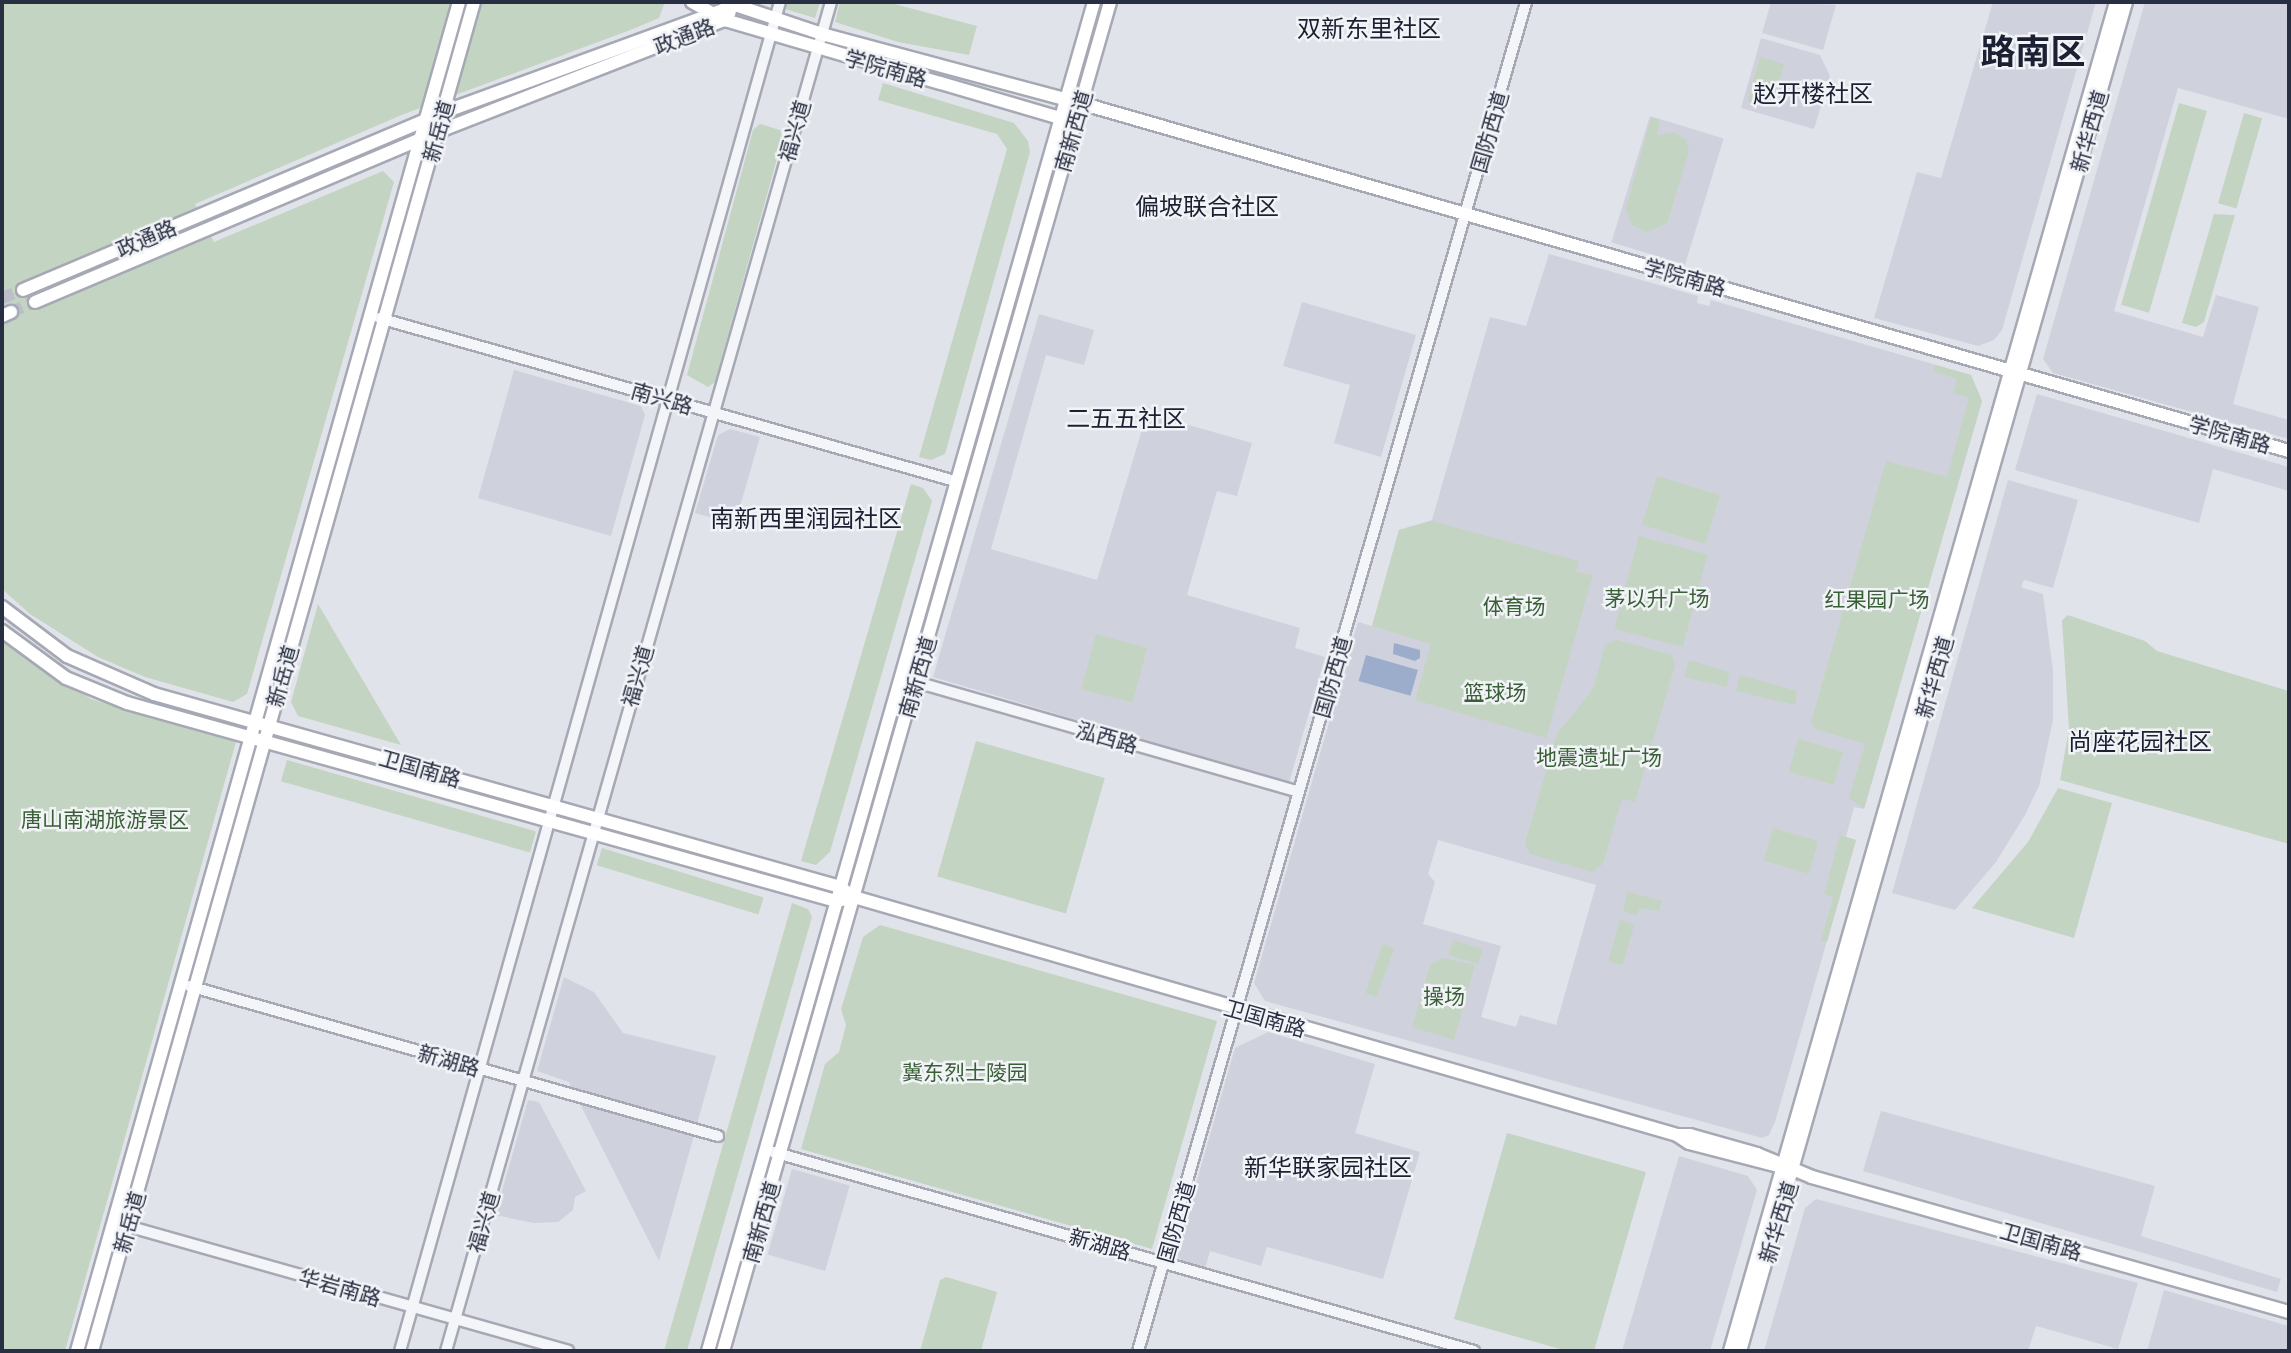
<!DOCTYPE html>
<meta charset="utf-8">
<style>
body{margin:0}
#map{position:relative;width:2291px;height:1353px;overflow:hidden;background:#e1e3ea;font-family:"Asap Condensed","Noto Sans SC",sans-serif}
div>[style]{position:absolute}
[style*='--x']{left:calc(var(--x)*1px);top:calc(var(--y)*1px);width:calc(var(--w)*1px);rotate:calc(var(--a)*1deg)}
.built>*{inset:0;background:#cfd2dc;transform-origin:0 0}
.green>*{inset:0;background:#c4d4c2;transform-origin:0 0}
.water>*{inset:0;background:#9badcb;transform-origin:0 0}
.secondary-tunnel>*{height:12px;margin-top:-6px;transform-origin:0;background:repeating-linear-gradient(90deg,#bcbfc8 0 12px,transparent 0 18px)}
.roads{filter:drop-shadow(2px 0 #a6a9b4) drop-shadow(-2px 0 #a6a9b4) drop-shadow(0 2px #a6a9b4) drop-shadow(0 -2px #a6a9b4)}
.tertiary>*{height:10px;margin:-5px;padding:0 5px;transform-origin:5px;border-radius:5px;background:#f4f5f8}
.secondary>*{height:12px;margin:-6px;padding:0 6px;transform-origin:6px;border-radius:6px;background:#fff}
.primary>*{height:12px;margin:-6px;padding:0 6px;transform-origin:6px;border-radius:6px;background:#fff}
span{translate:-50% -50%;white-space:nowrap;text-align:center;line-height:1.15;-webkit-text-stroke:5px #f1f3f7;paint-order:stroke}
.street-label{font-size:21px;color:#292f42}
.park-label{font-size:21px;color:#385f35}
.quarter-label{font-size:24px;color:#1b2033}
.town-label{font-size:35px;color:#1b2033;font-weight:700}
.frame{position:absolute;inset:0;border:4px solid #292f42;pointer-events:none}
</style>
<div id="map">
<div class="built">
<i style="clip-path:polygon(1771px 2px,1836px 5px,1823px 50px,1762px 33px)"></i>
<i style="clip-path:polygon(1993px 2px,2096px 2px,2002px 330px,1994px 340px,1978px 346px,1874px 318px,1917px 172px,1941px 178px)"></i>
<i style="clip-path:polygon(2145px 2px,2289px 2px,2289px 119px,2178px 88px,2114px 311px,2203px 337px,2216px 295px,2259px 307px,2233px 404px,2289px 420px,2289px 439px,2053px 373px,2043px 359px)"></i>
<i style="clip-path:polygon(1761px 38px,1820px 55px,1830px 76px,1814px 129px,1741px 108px)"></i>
<i style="left:1650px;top:116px;width:77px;height:132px;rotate:17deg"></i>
<i style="clip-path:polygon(evenodd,1549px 254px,1698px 296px,1697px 303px,1709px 306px,1711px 300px,1971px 375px,1982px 401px,1864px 809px,1854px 807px,1846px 837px,1856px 840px,1775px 1122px,1769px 1135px,1762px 1138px,1265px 1001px,1254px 983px,1358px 622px,1372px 626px,1399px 530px,1432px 520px,1490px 317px,1526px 326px,1549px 254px,1438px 840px,1596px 885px,1556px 1025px,1520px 1015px,1516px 1027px,1481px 1017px,1501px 946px,1423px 924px,1435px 882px,1428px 874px,1438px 840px)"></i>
<i style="clip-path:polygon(1302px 302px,1416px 335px,1381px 457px,1334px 443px,1350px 385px,1283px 366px)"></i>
<i style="clip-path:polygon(1039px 314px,1094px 330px,1084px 365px,1046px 355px,991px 549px,1097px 580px,1147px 413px,1252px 443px,1237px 496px,1217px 491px,1187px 595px,1300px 628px,1295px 648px,1325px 657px,1289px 783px,933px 677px)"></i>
<i style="clip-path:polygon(514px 370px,641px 406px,645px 415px,611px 536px,478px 498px)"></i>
<i style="clip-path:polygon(2037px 394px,2289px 467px,2289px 491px,2213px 469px,2199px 523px,2015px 470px)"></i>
<i style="clip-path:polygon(730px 429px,760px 437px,735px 524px,695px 513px,718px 435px)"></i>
<i style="clip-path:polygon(2008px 480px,2078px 500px,2053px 588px,2024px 580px,2021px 587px,2043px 594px,2053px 671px,2053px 720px,2039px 786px,2025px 815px,1996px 862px,1955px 910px,1892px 893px)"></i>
<i style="clip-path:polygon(564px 977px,594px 992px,623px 1033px,716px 1056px,659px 1261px,569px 1082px,537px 1071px)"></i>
<i style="clip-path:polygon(1268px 1032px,1375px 1064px,1355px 1133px,1420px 1152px,1383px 1279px,1267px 1247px,1261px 1266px,1210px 1251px,1205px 1269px,1181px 1262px,1176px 1253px,1235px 1048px)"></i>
<i style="clip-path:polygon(528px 1100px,539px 1102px,586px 1191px,575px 1197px,573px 1210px,558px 1222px,534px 1223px,495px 1215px)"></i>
<i style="clip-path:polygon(1881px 1111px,2155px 1186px,2141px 1236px,2281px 1279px,2277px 1292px,1863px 1171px)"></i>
<i style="clip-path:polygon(1679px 1156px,1748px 1176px,1757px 1190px,1710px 1351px,1622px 1351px)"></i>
<i style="left:792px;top:1169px;width:60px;height:89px;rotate:16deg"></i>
<i style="clip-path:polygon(1816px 1199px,2138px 1283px,2118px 1349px,2036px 1326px,2028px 1351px,1764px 1351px,1805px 1208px)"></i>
<i style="clip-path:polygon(2164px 1290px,2289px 1326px,2289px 1351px,2147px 1351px)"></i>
</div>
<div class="green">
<i style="clip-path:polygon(2px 2px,665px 2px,659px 18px,633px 29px,404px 114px,195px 204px,214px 242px,383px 171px,394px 182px,247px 694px,233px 702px,145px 677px,98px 657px,30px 614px,2px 589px)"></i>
<i style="clip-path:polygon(762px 2px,820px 2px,815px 18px)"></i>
<i style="clip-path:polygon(840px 2px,887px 2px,977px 26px,969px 55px,898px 42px,835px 22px)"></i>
<i style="left:1760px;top:57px;width:25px;height:46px;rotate:16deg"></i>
<i style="clip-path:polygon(883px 83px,1014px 123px,1028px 141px,1030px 152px,945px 454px,931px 460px,919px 457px,1007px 149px,997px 134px,878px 100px)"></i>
<i style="left:2179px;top:103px;width:29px;height:210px;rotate:16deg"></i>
<i style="left:2244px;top:113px;width:19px;height:94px;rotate:16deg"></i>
<i style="clip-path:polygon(1651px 118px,1660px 120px,1657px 135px,1675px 132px,1686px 140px,1689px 151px,1667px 224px,1646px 232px,1632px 225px,1626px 208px)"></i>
<i style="clip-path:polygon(760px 124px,780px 130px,783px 137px,715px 382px,708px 387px,687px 375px,753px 130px)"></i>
<i style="clip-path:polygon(2214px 214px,2235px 215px,2204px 322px,2196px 327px,2182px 323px)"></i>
<i style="clip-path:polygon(1935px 365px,1971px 375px,1982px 401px,1864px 809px,1849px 798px,1865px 744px,1815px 729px,1811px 722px,1886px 461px,1947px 477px,1969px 398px,1953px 393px,1957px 379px,1933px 371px)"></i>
<i style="left:1657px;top:476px;width:66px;height:51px;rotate:17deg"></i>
<i style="clip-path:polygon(911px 484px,923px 488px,932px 501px,830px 852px,816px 865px,801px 861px)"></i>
<i style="clip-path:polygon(1432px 521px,1579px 561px,1576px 572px,1593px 575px,1546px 738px,1415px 700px,1431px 644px,1372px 626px,1399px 530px)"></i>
<i style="left:1639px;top:536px;width:71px;height:96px;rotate:15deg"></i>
<i style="clip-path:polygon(318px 604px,401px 745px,298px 716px,291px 702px)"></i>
<i style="clip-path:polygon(2068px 615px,2145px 641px,2157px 651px,2289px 691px,2289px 844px,2060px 780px,2069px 729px,2062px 620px)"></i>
<i style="left:1096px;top:634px;width:53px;height:57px;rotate:15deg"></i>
<i style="clip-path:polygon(1617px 640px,1672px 655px,1675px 665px,1635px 802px,1622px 799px,1603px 864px,1592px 872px,1530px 854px,1525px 843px,1557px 734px,1593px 689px,1605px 645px)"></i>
<i style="clip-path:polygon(2px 641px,91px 699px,236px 742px,65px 1351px,2px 1351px)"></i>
<i style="clip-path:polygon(1689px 660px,1729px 672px,1727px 687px,1684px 677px)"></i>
<i style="clip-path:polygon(1740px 675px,1797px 691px,1795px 705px,1736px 691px)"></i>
<i style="left:1798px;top:739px;width:47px;height:34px;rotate:16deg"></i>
<i style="left:976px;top:741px;width:134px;height:141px;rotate:16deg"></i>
<i style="left:287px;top:760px;width:259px;height:22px;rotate:16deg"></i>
<i style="clip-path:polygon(2058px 788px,2112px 803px,2074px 938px,1972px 908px,2028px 842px)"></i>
<i style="left:1773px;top:828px;width:47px;height:34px;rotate:16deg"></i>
<i style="clip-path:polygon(1840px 835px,1856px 840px,1827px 942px,1821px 941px,1833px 897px,1824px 894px)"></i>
<i style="left:602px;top:848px;width:169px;height:18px;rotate:17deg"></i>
<i style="clip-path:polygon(1628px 892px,1662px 901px,1659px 911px,1640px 908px,1637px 915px,1623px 911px)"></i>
<i style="clip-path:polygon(792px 903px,808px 909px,812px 917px,687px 1351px,664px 1351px)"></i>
<i style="left:1620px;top:920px;width:15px;height:43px;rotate:16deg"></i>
<i style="clip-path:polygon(880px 925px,1217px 1021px,1152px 1249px,801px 1149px,825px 1064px,839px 1052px,846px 1025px,841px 1009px,863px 937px)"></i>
<i style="left:1453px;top:940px;width:31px;height:16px;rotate:17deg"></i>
<i style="left:1383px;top:944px;width:12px;height:52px;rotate:20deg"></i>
<i style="clip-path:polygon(1443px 958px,1475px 965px,1454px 1040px,1412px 1027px,1430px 965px)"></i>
<i style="clip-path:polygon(1507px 1133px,1646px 1172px,1594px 1351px,1567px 1351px,1454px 1319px)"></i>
<i style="clip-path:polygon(946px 1277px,997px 1292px,981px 1351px,920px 1351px,940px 1280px)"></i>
</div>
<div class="water">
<i style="clip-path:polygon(1394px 643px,1420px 650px,1420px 658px,1415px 661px,1393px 654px)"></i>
<i style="left:1366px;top:655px;width:54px;height:27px;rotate:16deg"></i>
</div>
<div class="secondary-tunnel">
<i style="--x:2;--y:298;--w:22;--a:-21"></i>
<i style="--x:11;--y:312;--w:26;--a:-23"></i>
</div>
<div class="roads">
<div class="tertiary">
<i style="--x:379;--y:318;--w:599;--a:15.8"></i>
<i style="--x:916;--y:682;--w:398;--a:16"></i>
<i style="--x:189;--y:986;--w:550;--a:15.83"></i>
<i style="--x:766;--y:1150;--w:736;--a:15.85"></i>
<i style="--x:113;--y:1222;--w:473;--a:15.8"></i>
<i style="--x:400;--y:1351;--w:1401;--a:-74.27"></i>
<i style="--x:446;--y:1351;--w:1403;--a:-74.07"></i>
<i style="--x:1138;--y:1351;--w:1404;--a:-73.95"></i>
</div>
<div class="secondary">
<i style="--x:23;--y:290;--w:457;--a:-22.9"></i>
<i style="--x:444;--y:112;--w:309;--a:-20.1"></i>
<i style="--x:35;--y:302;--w:436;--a:-22.9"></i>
<i style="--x:437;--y:132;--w:309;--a:-21.3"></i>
<i style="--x:725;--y:20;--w:9;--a:-58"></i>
<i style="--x:2;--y:316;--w:10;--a:-24"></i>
<i style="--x:2;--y:607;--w:81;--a:37"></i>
<i style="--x:67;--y:656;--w:95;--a:23.6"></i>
<i style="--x:154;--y:694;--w:713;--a:15.71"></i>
<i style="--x:840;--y:887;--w:17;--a:36"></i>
<i style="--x:854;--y:897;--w:857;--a:16.13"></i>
<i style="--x:1677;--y:1135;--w:14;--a:34"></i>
<i style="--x:1689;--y:1143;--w:104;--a:14.4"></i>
<i style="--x:2;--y:631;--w:79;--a:36.3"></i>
<i style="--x:66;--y:678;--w:66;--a:22.3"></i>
<i style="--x:127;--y:703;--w:736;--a:15.6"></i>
<i style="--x:836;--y:901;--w:10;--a:-11"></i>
<i style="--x:1677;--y:1135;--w:13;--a:0"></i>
<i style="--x:1690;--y:1135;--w:70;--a:15.8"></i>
<i style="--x:1757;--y:1154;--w:60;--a:22.7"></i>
<i style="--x:1812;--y:1177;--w:496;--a:15.8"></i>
<i style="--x:77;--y:1351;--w:1402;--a:-74.19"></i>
<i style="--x:92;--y:1351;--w:1402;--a:-74.19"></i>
</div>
<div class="primary">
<i style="--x:692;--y:2;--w:38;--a:29"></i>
<i style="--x:725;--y:20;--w:349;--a:16.3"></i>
<i style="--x:726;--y:2;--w:101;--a:18.4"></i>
<i style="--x:822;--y:34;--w:267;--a:15"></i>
<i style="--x:1080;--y:103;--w:1258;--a:16.06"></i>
<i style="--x:708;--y:1351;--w:1403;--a:-74.03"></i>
<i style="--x:723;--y:1351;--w:1403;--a:-73.99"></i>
<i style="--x:1730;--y:1351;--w:1403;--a:-74.03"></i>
<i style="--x:1740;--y:1351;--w:1403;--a:-74.03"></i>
</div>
</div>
<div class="street-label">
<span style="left:684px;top:36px;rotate:-21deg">政通路</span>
<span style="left:886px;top:68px;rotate:16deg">学院南路</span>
<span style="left:438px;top:131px;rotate:-74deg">新岳道</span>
<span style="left:794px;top:131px;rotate:-74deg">福兴道</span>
<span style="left:1073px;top:131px;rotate:-74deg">南新西道</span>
<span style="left:2089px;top:131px;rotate:-74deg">新华西道</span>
<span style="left:1489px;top:132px;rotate:-74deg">国防西道</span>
<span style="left:146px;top:238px;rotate:-23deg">政通路</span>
<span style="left:1685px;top:277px;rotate:16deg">学院南路</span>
<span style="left:662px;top:398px;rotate:16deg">南兴路</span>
<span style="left:2230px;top:434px;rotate:16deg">学院南路</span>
<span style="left:282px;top:676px;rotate:-74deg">新岳道</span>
<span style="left:637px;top:676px;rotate:-74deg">福兴道</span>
<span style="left:917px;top:677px;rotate:-74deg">南新西道</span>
<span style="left:1332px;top:677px;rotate:-74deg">国防西道</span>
<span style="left:1934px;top:677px;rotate:-74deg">新华西道</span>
<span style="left:1107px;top:737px;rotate:16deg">泓西路</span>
<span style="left:420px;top:768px;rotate:16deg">卫国南路</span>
<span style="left:1265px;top:1018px;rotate:16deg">卫国南路</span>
<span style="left:449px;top:1060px;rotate:16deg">新湖路</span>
<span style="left:129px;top:1222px;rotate:-74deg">新岳道</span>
<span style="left:483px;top:1222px;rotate:-74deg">福兴道</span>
<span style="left:761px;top:1222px;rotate:-74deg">南新西道</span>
<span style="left:1176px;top:1222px;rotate:-74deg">国防西道</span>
<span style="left:1778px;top:1222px;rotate:-73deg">新华西道</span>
<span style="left:2041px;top:1241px;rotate:16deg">卫国南路</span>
<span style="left:1100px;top:1244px;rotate:16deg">新湖路</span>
<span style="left:340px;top:1287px;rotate:16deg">华岩南路</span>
</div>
<div class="park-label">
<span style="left:1657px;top:598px">茅以升广场</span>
<span style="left:1877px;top:599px">红果园广场</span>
<span style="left:1514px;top:606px">体育场</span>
<span style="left:1495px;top:692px">篮球场</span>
<span style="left:1599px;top:757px">地震遗址广场</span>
<span style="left:105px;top:819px">唐山南湖旅游景区</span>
<span style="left:1444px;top:996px">操场</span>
<span style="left:965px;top:1072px">冀东烈士陵园</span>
</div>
<div class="quarter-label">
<span style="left:1369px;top:29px">双新东里社区</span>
<span style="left:1813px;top:94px">赵开楼社区</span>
<span style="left:1207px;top:207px">偏坡联合社区</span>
<span style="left:1126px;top:419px">二五五社区</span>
<span style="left:806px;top:519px">南新西里润园社区</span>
<span style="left:2140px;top:742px">尚座花园社区</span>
<span style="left:1328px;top:1168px">新华联家园社区</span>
</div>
<div class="town-label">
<span style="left:2033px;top:51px">路南区</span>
</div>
<div class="frame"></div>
</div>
